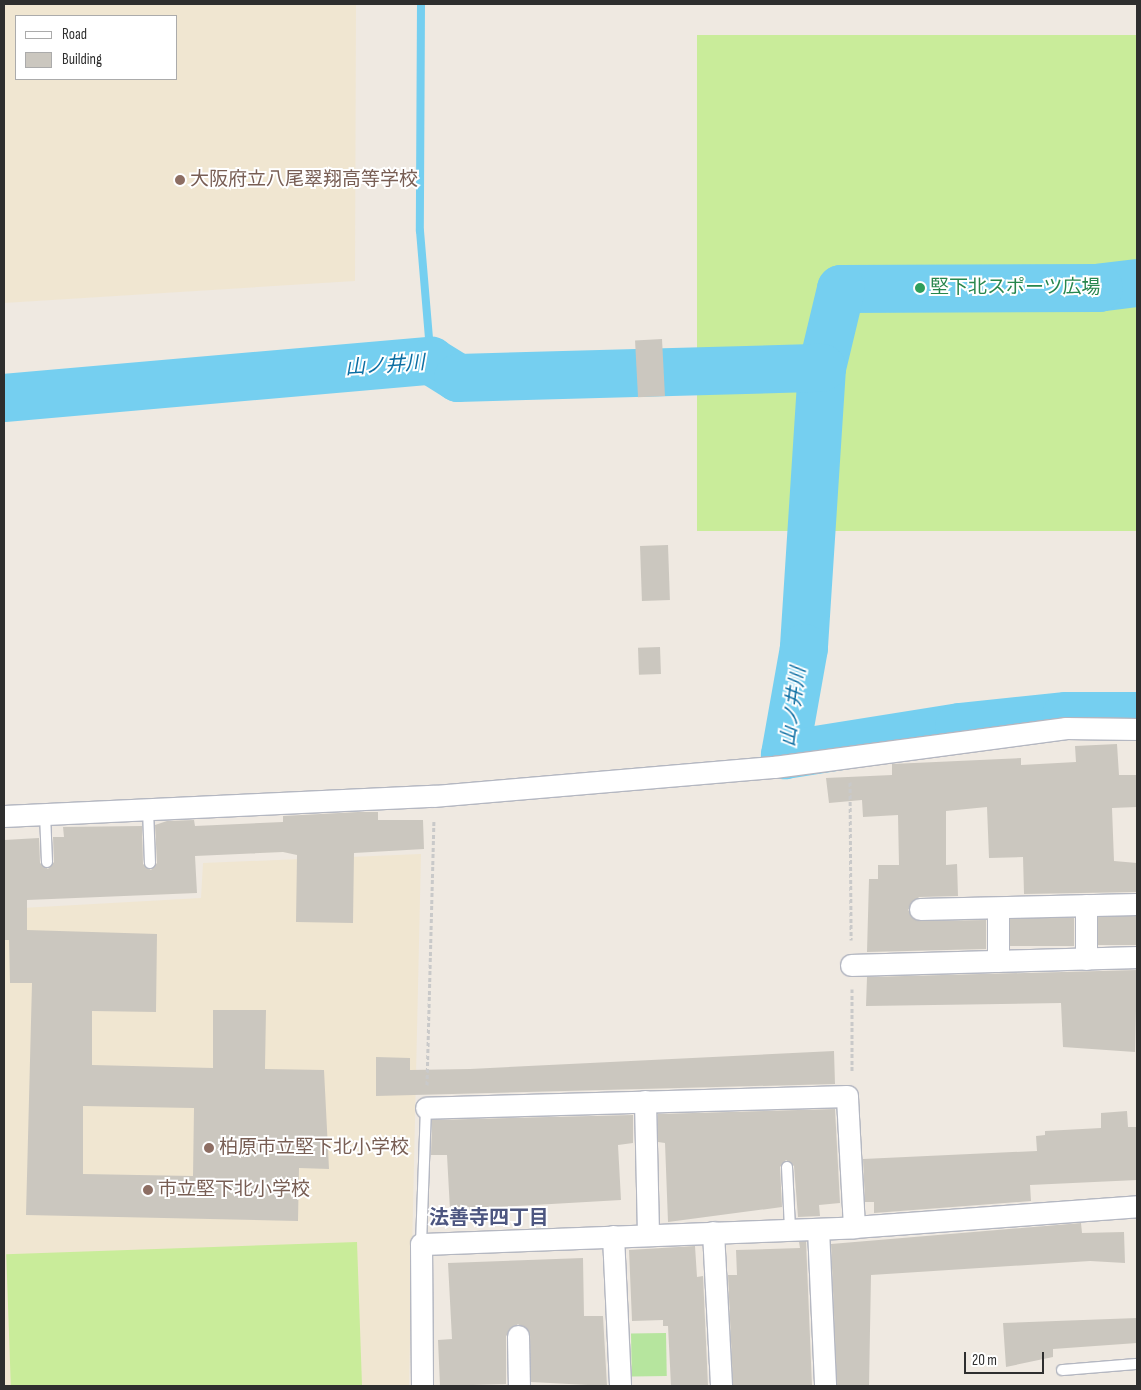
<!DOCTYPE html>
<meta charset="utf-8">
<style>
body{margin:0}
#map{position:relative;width:1141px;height:1390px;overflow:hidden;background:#efe9e1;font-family:"Sofia Sans Condensed","Noto Sans JP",sans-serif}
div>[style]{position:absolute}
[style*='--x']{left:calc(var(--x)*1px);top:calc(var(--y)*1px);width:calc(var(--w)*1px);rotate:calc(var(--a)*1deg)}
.education>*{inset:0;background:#f0e6d1}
.green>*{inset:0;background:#b6e59e;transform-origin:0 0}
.pitch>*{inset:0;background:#c9ec9a;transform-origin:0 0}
.stream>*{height:8px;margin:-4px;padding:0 4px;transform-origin:4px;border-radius:4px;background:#75cff0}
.river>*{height:48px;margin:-24px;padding:0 24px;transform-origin:24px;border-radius:24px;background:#75cff0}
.building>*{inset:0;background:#cbc7bf;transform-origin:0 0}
.path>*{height:3px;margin-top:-1.5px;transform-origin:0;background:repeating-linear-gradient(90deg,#c9c9c9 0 4px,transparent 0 6.5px)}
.roads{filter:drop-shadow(1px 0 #b4b7c1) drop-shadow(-1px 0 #b4b7c1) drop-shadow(0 1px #b4b7c1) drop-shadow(0 -1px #b4b7c1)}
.service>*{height:10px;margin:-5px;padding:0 5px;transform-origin:5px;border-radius:5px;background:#fff}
.minor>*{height:21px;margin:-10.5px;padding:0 10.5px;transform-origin:10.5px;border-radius:10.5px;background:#fff}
.dots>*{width:14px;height:14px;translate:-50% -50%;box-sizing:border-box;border:2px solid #fff;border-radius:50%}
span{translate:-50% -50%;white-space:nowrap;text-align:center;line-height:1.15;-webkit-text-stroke:4px #fff;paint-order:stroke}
.education-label{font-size:19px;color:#785e54}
.left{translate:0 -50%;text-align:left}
.leisure-label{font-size:19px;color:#27864d}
.water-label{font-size:20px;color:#0d6fa3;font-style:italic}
.neighbourhood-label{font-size:20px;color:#4d5680;font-weight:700}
.frame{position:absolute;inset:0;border:5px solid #2e2e2e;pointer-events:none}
.legend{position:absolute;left:15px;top:15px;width:162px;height:65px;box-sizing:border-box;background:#fff;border:1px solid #ababab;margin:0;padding:6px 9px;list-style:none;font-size:15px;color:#2e2e2e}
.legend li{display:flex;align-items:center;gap:10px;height:25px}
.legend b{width:25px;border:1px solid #ababab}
.scale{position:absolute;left:964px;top:1352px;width:80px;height:22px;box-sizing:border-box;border:2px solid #2e2e2e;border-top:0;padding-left:6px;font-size:15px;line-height:18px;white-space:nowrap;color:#2e2e2e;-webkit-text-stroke:4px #fff;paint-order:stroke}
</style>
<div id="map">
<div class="education">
<i style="clip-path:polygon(evenodd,4px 4px,356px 4px,355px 281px,4px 303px,4px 4px,16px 16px,176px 16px,176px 79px,16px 79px,16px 16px)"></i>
<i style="clip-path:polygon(421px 854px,409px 1386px,4px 1386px,4px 909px,201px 898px,203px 863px)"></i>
</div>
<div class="green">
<i style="left:666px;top:1333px;width:43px;height:35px;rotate:89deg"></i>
</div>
<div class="pitch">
<i style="left:1137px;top:35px;width:496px;height:440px;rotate:90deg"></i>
<i style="left:357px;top:1242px;width:144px;height:351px;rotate:88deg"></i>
</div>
<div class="stream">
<i style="--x:421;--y:4;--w:227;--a:90.3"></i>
<i style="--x:420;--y:231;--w:130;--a:85.2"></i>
</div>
<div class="river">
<i style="--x:1137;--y:283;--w:38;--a:173"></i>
<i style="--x:1099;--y:288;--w:258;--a:179.8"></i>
<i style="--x:841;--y:289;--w:81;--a:103.5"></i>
<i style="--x:822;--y:368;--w:281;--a:93.7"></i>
<i style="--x:804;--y:648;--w:109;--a:100.1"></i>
<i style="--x:785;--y:755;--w:176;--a:-9.1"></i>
<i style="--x:959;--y:727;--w:108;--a:-5.9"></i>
<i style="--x:1066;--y:716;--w:71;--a:0"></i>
<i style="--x:4;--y:398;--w:429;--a:-5"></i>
<i style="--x:431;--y:361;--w:32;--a:32"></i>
<i style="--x:458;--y:378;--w:364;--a:-1.6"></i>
</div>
<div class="building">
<i style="left:662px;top:339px;width:57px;height:27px;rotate:87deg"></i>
<i style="left:668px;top:545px;width:55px;height:28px;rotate:88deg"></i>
<i style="left:660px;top:647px;width:27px;height:22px;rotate:88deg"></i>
<i style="clip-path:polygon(1117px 744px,1119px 775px,1137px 775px,1137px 807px,1112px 808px,1114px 861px,1137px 863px,1137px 892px,1024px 894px,1023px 857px,989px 858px,987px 807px,946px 811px,946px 865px,957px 864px,958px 896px,919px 897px,908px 910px,920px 921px,986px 920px,986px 949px,867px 952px,869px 879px,878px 879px,878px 865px,899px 865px,898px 815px,863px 817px,862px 800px,829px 803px,826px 778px,892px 775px,892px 764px,1021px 758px,1021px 765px,1076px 762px,1075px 746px)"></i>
<i style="clip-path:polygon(evenodd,358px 812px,378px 812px,378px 820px,423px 820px,424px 849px,354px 853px,353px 923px,296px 922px,297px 855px,283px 852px,195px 856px,197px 893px,27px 900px,27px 930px,157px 934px,156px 1012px,92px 1011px,92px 1065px,213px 1068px,213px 1010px,266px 1010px,265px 1069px,324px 1070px,329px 1169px,299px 1168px,298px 1221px,26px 1215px,32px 983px,10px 983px,9px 940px,4px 940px,4px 840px,39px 838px,40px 863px,48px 869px,54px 862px,53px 837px,64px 837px,63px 827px,142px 826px,143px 864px,151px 870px,157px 863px,155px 825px,167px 821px,194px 820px,195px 826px,283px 822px,283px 816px,358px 812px,83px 1106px,194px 1108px,193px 1176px,83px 1174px,83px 1106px)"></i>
<i style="left:1137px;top:916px;width:29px;height:39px;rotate:90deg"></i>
<i style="left:1074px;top:918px;width:28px;height:64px;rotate:90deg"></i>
<i style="clip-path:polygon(1137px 970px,1135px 1052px,1063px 1047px,1061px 1003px,866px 1006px,867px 977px)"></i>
<i style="clip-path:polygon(834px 1051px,835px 1084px,376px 1096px,376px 1057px,410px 1058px,410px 1070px,470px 1069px)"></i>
<i style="clip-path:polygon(835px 1109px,840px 1203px,819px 1205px,820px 1216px,798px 1217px,794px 1166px,786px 1160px,780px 1167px,782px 1207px,668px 1222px,665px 1143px,658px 1142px,658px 1114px)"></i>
<i style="clip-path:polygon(1127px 1111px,1128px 1127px,1137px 1127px,1137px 1180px,1030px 1185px,1031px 1201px,874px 1213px,874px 1202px,865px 1202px,863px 1159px,1037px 1151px,1036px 1136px,1045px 1135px,1045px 1131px,1101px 1128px,1101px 1113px)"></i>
<i style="clip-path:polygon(633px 1115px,633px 1143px,618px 1145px,621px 1200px,450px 1210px,447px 1155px,431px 1155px,432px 1120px)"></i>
<i style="clip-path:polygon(1081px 1223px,1082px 1233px,1124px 1232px,1125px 1263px,1090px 1261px,871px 1275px,869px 1386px,837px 1386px,831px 1244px)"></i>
<i style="clip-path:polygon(806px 1241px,812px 1386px,733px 1386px,728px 1275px,737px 1275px,736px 1250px,800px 1248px,799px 1242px)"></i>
<i style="clip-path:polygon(695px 1246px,697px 1277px,703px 1276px,708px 1386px,671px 1386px,668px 1326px,663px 1326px,663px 1320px,632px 1321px,629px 1250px)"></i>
<i style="clip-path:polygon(583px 1258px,584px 1316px,603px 1316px,607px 1386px,531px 1382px,530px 1335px,518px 1324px,506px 1336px,506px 1384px,440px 1386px,438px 1340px,452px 1339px,448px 1263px)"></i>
<i style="clip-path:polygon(1137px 1318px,1137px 1343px,1053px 1349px,1053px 1357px,1006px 1367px,1003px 1323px)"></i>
</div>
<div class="path">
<i style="--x:850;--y:782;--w:158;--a:89.6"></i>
<i style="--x:852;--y:989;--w:84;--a:90"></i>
<i style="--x:427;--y:1085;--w:266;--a:-88.5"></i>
</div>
<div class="roads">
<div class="service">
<i style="--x:148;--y:809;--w:54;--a:87.9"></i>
<i style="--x:45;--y:814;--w:48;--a:87.6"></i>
<i style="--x:787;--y:1167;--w:62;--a:87.2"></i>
<i style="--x:421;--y:1244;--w:136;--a:-87.9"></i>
<i style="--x:1062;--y:1370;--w:75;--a:-4.6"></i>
</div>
<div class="minor">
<i style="--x:4;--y:816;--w:430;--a:-2.7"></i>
<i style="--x:434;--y:796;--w:341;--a:-4.9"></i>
<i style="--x:774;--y:767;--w:295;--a:-7.6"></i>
<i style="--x:1066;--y:728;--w:71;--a:0.8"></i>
<i style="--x:998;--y:908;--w:53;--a:90"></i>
<i style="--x:920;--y:909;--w:217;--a:-1.3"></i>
<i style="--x:1086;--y:959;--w:54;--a:-90"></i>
<i style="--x:851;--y:965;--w:286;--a:-1.6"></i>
<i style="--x:645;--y:1101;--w:134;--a:88.7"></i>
<i style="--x:854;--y:1227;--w:284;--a:-4.2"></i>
<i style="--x:818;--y:1229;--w:157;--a:87.4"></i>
<i style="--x:713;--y:1232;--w:154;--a:87"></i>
<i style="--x:613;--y:1236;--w:150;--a:87.3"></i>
<i style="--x:518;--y:1336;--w:50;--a:88.9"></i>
<i style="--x:422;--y:1386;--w:142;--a:-90.4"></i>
<i style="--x:421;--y:1244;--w:433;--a:-2.2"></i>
<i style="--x:854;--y:1227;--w:131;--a:-93.1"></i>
<i style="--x:847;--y:1096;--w:421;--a:178.4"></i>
</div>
</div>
<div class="dots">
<i style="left:180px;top:180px;background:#8d6e63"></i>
<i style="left:920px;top:288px;background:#2e9e5b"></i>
<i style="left:209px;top:1148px;background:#8d6e63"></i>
<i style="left:148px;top:1190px;background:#8d6e63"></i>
</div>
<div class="education-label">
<span class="left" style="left:190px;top:180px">大阪府立八尾翠翔高等学校</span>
<span class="left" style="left:219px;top:1148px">柏原市立堅下北小学校</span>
<span class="left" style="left:158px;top:1190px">市立堅下北小学校</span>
</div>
<div class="leisure-label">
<span class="left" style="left:930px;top:288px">堅下北スポーツ広場</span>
</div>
<div class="water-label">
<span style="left:385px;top:366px;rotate:-4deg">山ノ井川</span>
<span style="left:794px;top:707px;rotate:-82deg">山ノ井川</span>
</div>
<div class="neighbourhood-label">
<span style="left:489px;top:1218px">法善寺四丁目</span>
</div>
<div class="frame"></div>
<ul class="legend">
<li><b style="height:6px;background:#fff"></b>Road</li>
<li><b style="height:14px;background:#cbc7bf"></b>Building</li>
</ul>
<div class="scale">20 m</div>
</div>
